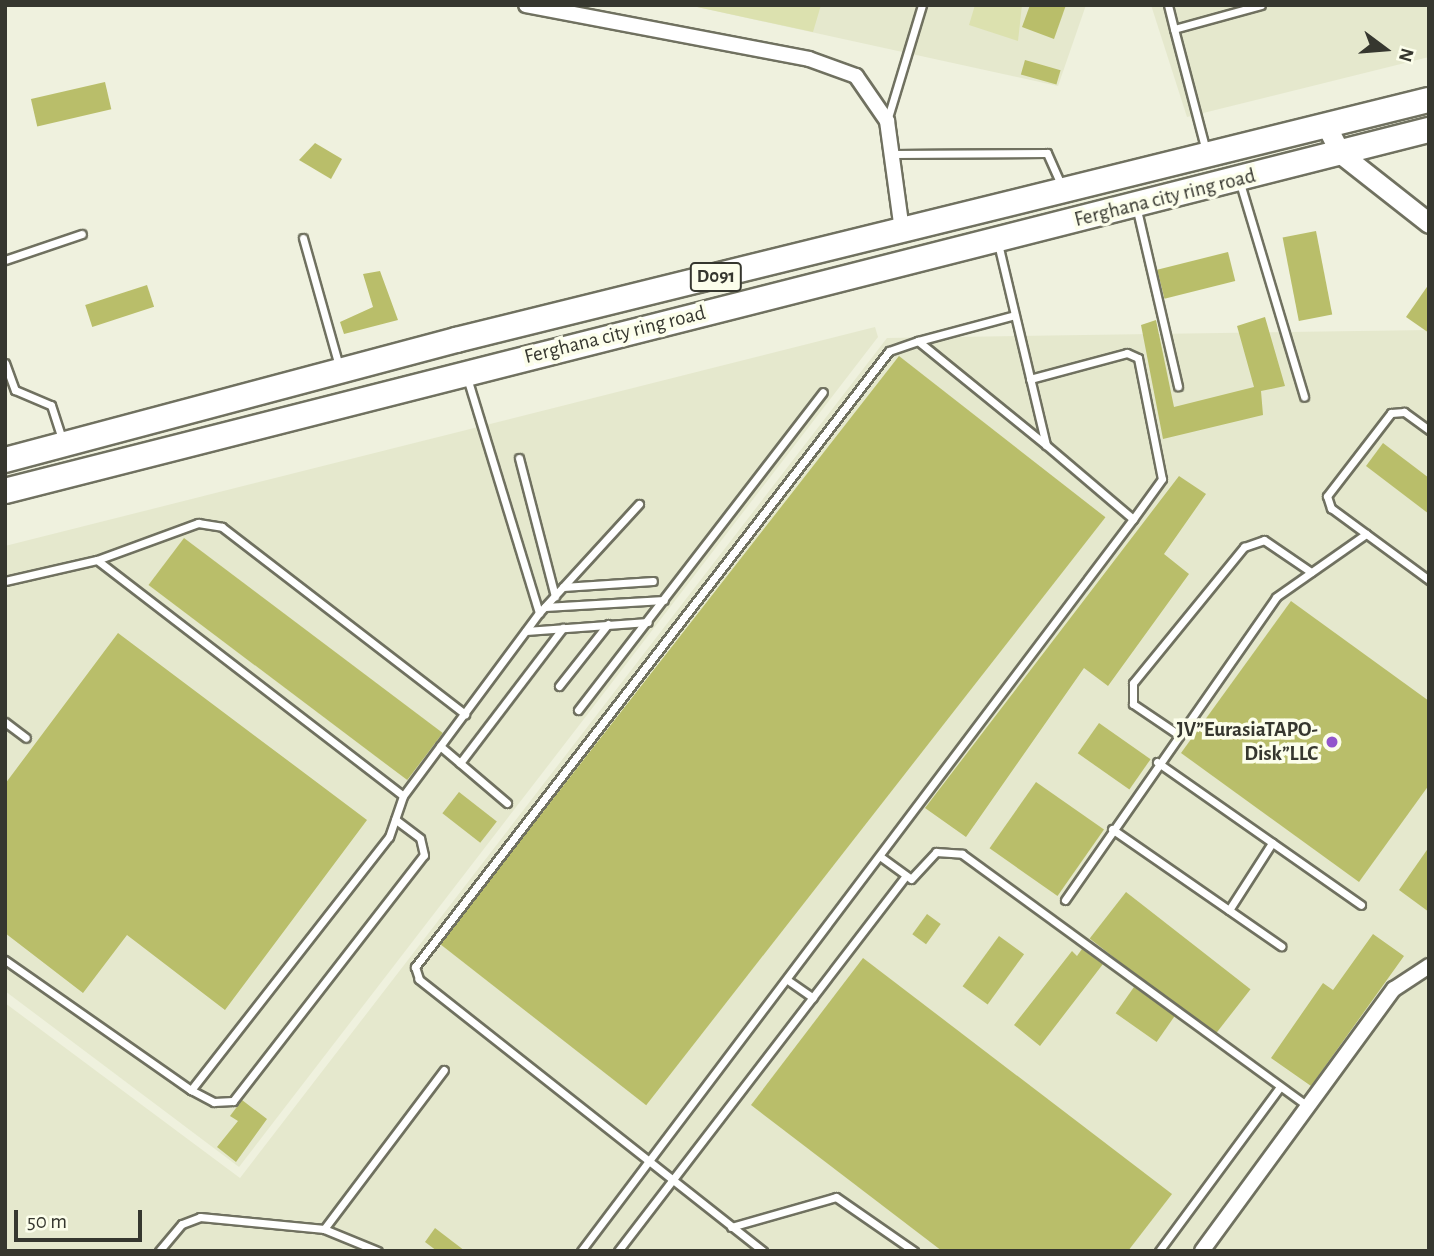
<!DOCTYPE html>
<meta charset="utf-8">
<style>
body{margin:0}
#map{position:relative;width:1434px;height:1256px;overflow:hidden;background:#eff1de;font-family:"Alegreya Sans",sans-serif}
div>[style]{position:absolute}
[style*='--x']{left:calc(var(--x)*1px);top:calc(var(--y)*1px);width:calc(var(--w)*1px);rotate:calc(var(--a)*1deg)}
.built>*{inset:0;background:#e5e8cd}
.green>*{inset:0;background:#dce1af}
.building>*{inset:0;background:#b9be6a;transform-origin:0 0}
.roads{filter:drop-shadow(2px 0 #707160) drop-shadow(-2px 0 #707160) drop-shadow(0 2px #707160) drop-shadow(0 -2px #707160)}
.lane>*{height:7px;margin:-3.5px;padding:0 3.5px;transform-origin:3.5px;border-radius:3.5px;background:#fff}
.street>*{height:14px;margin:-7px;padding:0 7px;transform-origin:7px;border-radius:7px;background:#fff}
.secondary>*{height:19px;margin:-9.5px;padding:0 9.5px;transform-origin:9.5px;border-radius:9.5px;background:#fff}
.highway>*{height:24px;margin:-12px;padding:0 12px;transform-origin:12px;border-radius:12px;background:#fff}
.dots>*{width:19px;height:19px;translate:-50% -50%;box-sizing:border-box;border:4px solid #fcfeeb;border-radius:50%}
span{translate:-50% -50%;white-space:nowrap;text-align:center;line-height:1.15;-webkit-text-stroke:7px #fcfeeb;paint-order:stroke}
.shield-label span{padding:2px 5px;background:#fcfeeb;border:2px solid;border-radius:5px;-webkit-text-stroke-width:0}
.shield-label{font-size:19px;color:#36372f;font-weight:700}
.street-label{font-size:21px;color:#36372f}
.poi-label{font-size:21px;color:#36372f;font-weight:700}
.right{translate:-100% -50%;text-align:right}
.frame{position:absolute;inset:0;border:7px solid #36372f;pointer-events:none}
.north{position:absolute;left:1350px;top:14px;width:70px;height:70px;-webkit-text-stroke:5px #fcfeeb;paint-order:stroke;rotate:106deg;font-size:19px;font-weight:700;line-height:28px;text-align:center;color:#36372f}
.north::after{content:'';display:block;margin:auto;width:24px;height:32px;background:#36372f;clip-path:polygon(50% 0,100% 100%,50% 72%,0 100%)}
.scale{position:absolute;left:14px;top:1210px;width:128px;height:32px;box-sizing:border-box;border:4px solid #36372f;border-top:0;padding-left:9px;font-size:21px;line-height:24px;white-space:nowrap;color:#36372f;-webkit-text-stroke:5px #fcfeeb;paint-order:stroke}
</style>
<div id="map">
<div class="built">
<i style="clip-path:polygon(688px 5px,1086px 5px,1058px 86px)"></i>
<i style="clip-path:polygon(1151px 5px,1429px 5px,1429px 57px,1187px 117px)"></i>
<i style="clip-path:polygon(875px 327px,878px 337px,239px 1167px,5px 991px,5px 546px)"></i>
<i style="clip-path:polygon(1429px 330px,1429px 1251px,5px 1251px,5px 1003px,240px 1178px,887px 338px)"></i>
</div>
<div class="green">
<i style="clip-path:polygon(688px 5px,821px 5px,813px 32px)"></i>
<i style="clip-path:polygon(975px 5px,1022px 5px,1018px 41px,969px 25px)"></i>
</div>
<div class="building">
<i style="clip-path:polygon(1030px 5px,1066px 5px,1054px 39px,1022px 27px)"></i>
<i style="left:1025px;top:60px;width:37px;height:15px;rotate:16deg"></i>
<i style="left:105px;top:82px;width:28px;height:76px;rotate:77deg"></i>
<i style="clip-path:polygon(315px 143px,342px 159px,331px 179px,299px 160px)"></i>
<i style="left:1316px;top:231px;width:85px;height:34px;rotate:79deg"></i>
<i style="left:1228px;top:252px;width:30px;height:73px;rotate:76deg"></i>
<i style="clip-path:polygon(380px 271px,398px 320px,344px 334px,340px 322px,373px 307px,363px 274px)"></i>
<i style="clip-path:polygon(1429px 284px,1429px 333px,1406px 317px)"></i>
<i style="left:147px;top:285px;width:23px;height:65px;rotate:72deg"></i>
<i style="clip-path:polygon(1265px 317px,1285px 386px,1261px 391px,1263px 415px,1163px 439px,1141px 325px,1156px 320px,1174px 407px,1254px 387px,1237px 326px)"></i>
<i style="left:899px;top:356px;width:262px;height:746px;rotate:38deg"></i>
<i style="clip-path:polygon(1383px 443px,1429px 478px,1429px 514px,1366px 466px)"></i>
<i style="clip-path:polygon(1179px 476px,1206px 494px,1164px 554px,1189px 574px,1108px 686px,1084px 668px,966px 837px,925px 808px)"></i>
<i style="left:184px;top:538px;width:324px;height:59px;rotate:37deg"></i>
<i style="clip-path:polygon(1291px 601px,1429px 701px,1429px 785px,1359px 882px,1181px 753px)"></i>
<i style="clip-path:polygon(118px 633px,367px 820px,225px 1010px,127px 935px,83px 993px,5px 933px,5px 784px)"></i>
<i style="left:1099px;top:723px;width:63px;height:37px;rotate:35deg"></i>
<i style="left:1036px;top:782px;width:83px;height:81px;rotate:35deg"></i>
<i style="left:459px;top:792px;width:48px;height:27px;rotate:38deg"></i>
<i style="clip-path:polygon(1429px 847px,1429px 912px,1399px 890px)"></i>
<i style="left:1126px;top:892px;width:158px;height:59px;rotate:38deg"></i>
<i style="left:927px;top:914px;width:17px;height:25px;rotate:36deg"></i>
<i style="clip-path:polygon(1373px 934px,1404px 956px,1311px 1086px,1271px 1058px,1323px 983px,1333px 990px)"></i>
<i style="left:999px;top:936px;width:31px;height:62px;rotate:36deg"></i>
<i style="clip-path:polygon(1082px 949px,1103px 964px,1040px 1046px,1014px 1025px,1072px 951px,1077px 956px)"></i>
<i style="clip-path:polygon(863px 958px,1172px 1194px,1128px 1251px,942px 1251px,751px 1105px)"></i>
<i style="left:1134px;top:987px;width:50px;height:32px;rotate:35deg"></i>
<i style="clip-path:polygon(242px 1100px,267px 1119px,236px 1162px,217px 1147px,238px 1121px,230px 1116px)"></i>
<i style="clip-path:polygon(435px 1228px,465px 1251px,437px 1251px,425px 1242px)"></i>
</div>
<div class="roads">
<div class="lane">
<i style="--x:1168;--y:5;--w:25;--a:76"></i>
<i style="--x:887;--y:121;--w:121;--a:-73.2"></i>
<i style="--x:1206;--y:151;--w:126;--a:-104.7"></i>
<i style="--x:1174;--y:29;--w:90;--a:-15.4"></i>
<i style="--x:893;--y:154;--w:154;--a:-0.4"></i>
<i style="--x:1047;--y:153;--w:37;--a:66"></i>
<i style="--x:1240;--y:183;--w:223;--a:73.3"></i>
<i style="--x:1137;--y:210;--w:181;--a:76.9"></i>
<i style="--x:303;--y:238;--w:133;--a:74.3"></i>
<i style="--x:5;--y:260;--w:81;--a:-18.7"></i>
<i style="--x:918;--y:341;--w:100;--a:-15"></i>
<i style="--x:5;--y:363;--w:29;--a:70"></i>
<i style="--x:15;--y:390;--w:39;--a:23"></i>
<i style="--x:51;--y:405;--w:39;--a:72"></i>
<i style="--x:1030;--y:379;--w:100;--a:-15"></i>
<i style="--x:1127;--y:353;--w:12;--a:24"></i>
<i style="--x:1138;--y:358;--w:123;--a:78.8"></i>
<i style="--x:1162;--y:479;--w:49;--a:125.9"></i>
<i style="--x:1429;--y:430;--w:31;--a:-144"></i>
<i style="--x:1404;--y:412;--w:13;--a:176"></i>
<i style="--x:1391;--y:413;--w:105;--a:127.6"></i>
<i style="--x:1327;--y:496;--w:13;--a:72"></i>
<i style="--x:1331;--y:508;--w:122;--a:36.3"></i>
<i style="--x:519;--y:458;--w:143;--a:75.4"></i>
<i style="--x:97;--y:560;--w:108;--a:-20.1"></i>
<i style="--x:198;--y:523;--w:24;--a:9"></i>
<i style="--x:222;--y:527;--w:307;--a:37.6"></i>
<i style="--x:5;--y:581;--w:94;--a:-12.9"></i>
<i style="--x:97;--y:560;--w:386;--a:37.6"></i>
<i style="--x:403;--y:796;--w:228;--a:-53.4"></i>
<i style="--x:539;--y:613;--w:246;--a:-107"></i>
<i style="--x:563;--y:587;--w:90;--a:-3.8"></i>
<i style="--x:545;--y:607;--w:119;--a:-3.4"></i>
<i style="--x:539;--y:613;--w:148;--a:-47.5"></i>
<i style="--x:526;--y:631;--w:122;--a:-4.2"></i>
<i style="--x:559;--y:686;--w:79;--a:-51.7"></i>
<i style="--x:578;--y:710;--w:401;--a:-52.4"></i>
<i style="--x:5;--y:722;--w:26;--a:37"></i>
<i style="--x:1176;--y:733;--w:52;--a:-146"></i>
<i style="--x:1133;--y:704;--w:21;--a:-90"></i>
<i style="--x:1133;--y:683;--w:176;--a:-50.8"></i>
<i style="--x:1244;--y:547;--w:21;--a:-19"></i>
<i style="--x:1264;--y:540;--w:57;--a:34.2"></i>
<i style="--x:440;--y:746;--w:88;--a:40.4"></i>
<i style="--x:1157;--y:762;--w:249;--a:35"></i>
<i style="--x:460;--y:763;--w:170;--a:-52.7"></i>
<i style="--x:1112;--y:829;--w:206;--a:34.7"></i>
<i style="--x:881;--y:857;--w:37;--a:36"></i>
<i style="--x:911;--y:879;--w:37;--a:-47"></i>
<i style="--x:936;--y:852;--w:26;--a:4"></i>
<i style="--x:962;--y:854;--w:428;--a:36.1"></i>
<i style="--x:1065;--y:900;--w:369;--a:-55.1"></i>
<i style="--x:1276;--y:597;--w:110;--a:-35"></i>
<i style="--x:1229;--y:910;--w:80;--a:-57.3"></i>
<i style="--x:5;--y:960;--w:227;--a:35"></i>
<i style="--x:191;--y:1090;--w:26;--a:28"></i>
<i style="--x:214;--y:1102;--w:19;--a:-3"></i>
<i style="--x:233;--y:1101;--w:311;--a:-52.2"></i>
<i style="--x:424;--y:855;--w:17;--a:-103"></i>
<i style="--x:420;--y:838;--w:31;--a:-143"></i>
<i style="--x:789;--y:981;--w:29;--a:35"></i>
<i style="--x:191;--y:1090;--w:321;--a:-52"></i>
<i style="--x:389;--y:837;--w:43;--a:-71.1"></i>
<i style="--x:731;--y:1227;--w:109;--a:-15.9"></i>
<i style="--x:836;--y:1197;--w:95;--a:34.7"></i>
<i style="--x:324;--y:1229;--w:199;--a:-53"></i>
<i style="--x:159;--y:1251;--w:35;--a:-50"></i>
<i style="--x:182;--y:1224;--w:19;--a:-21"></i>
<i style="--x:200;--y:1217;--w:125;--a:5.5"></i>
<i style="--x:324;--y:1229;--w:58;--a:22.2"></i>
<i style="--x:581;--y:1251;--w:917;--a:-52.98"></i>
<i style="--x:1133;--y:519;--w:114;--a:-139.6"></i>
<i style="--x:1046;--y:445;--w:207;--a:-103.4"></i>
<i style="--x:618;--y:1251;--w:473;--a:-52.5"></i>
<i style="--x:763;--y:1251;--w:439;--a:-141.7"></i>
<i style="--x:419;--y:979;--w:13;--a:-108"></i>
<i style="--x:415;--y:967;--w:777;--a:-52.42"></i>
<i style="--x:889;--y:351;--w:31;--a:-19"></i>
<i style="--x:918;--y:341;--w:165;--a:39.1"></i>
<i style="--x:1159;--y:1251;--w:202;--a:-53.6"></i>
</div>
<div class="street">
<i style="--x:526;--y:5;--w:288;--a:10.8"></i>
<i style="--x:809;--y:59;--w:50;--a:19.9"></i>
<i style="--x:856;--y:76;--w:55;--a:55.4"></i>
<i style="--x:887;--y:121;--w:111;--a:82.2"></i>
<i style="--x:1202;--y:1251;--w:325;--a:-53.8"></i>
<i style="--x:1394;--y:989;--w:42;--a:-33.3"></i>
</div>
<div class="secondary">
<i style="--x:1326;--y:125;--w:31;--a:63"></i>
<i style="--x:1340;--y:153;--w:113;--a:38.2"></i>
</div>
<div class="highway">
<i style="--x:5;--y:460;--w:467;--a:-14.9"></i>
<i style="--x:456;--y:340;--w:1002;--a:-13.86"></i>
<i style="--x:5;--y:491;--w:1469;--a:-14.23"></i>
</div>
</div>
<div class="dots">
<i style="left:1332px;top:742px;background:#9255cc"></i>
</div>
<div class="shield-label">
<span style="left:716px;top:277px">D091</span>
</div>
<div class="street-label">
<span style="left:1165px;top:198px;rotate:-14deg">Ferghana city ring road</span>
<span style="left:615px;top:335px;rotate:-14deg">Ferghana city ring road</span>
</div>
<div class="poi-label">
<span class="right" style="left:1318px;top:742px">JV”EurasiaTAPO-<br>Disk”LLC</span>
</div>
<div class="frame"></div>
<div class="north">N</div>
<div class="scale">50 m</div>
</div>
